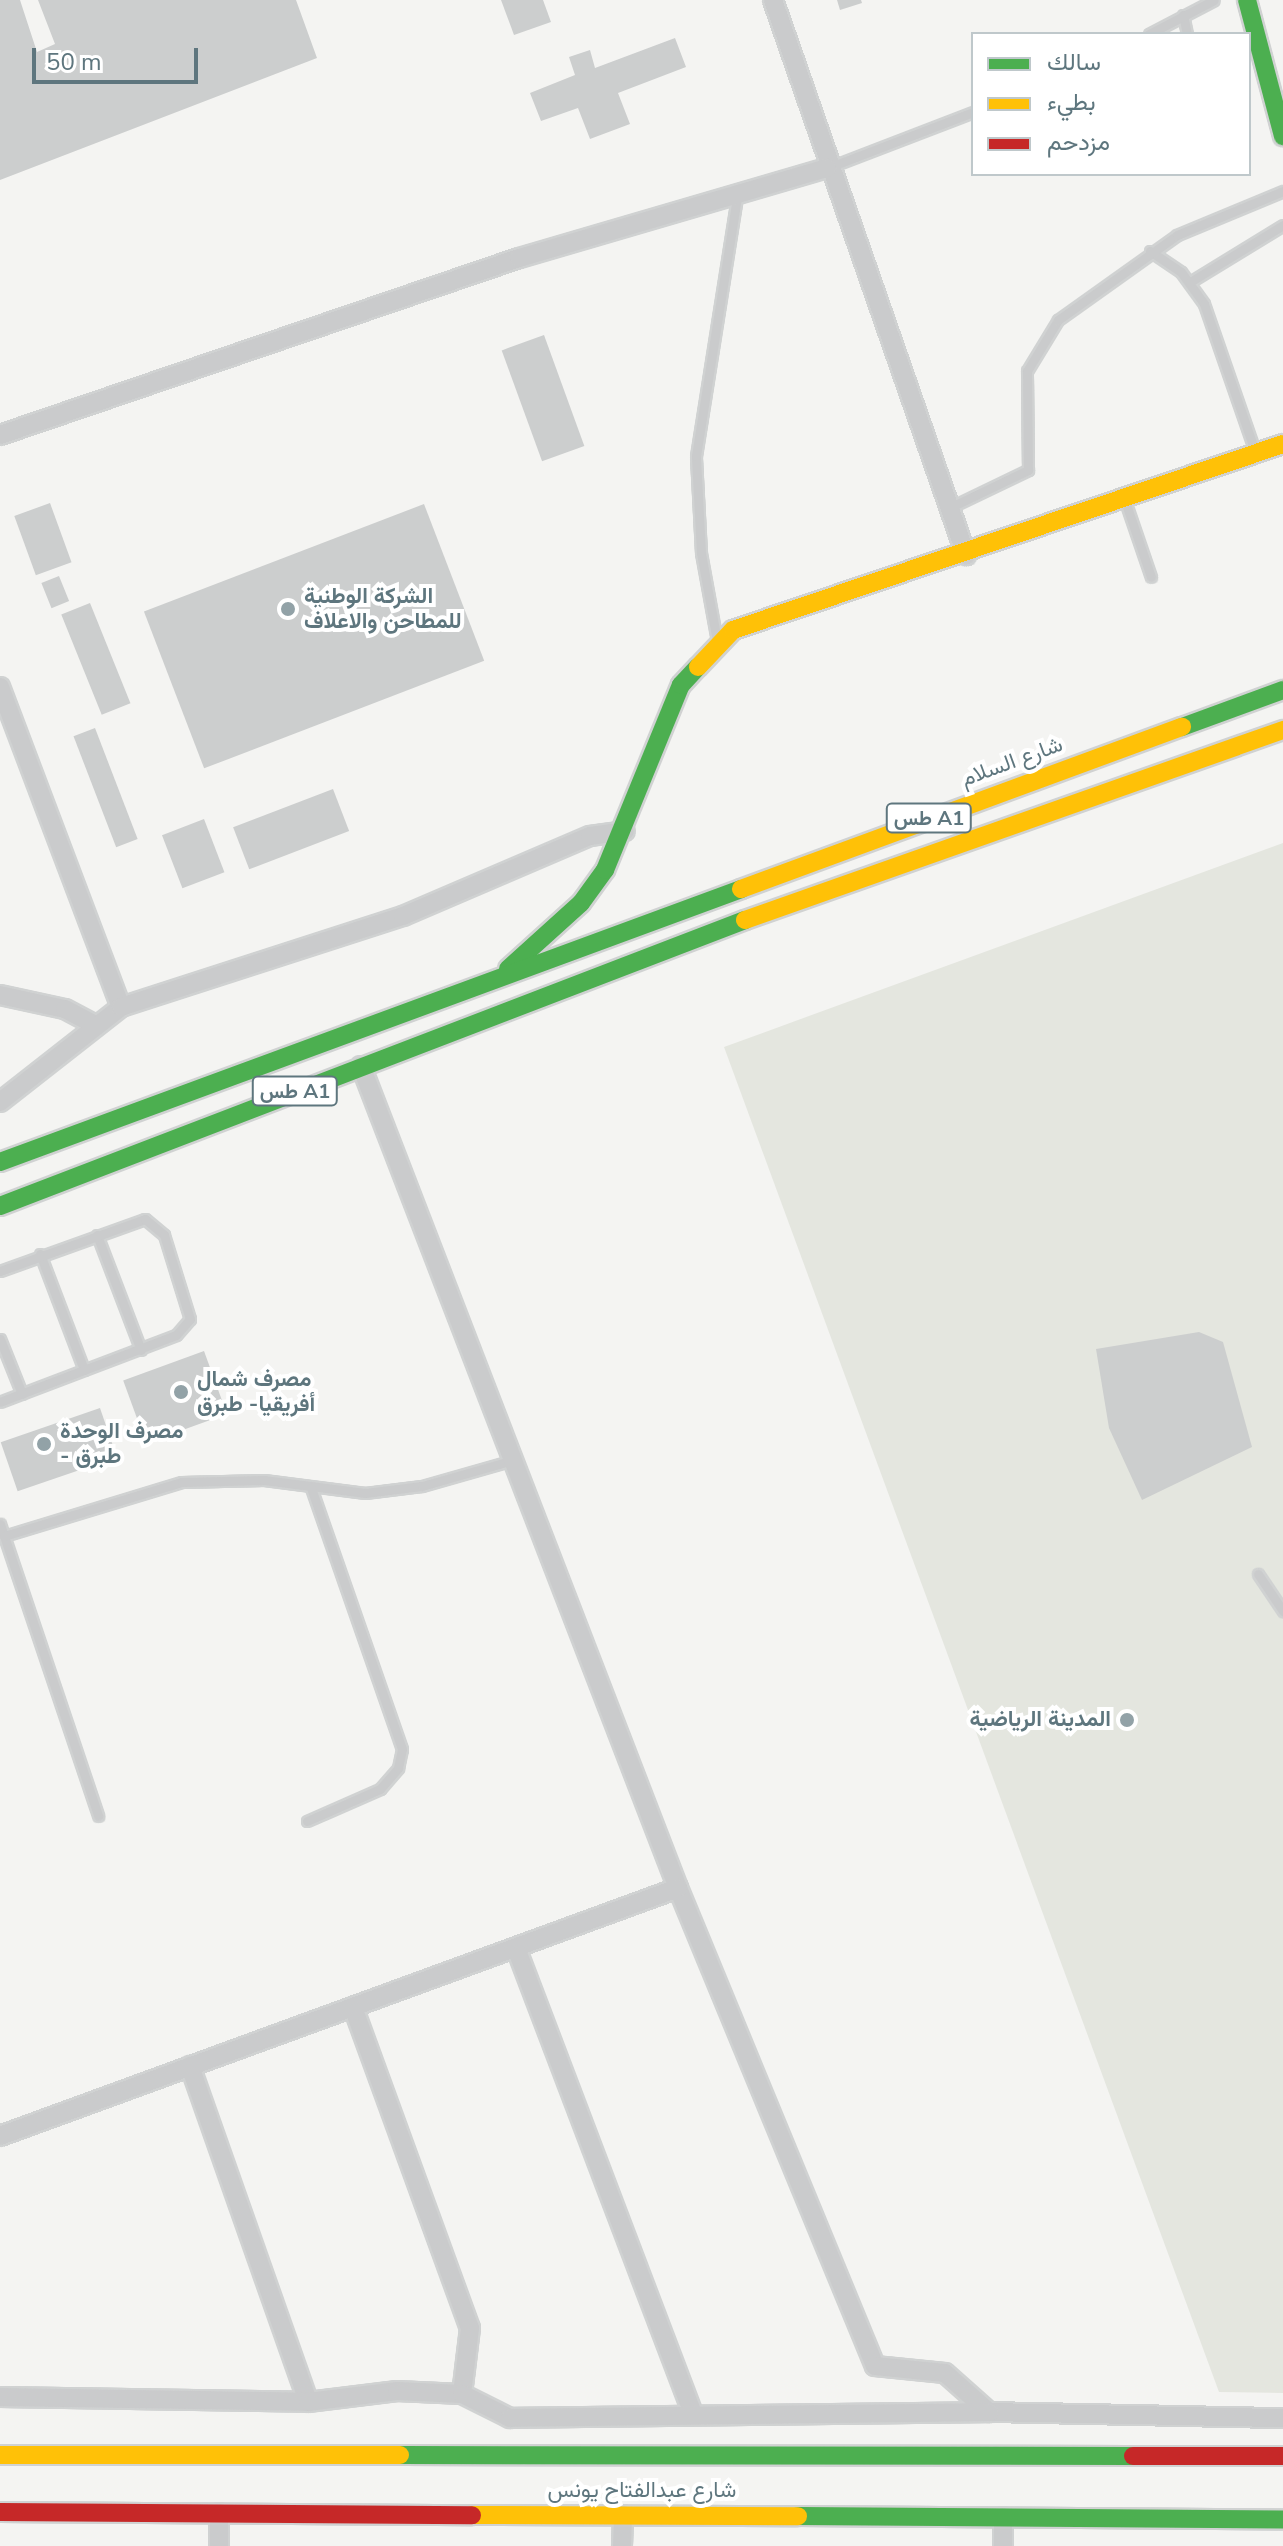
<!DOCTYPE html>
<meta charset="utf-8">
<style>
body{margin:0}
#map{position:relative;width:1283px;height:2546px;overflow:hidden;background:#f4f4f2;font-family:"Nunito Sans",Vazirmatn,sans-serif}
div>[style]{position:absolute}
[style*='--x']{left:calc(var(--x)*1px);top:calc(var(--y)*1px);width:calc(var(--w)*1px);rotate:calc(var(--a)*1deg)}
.green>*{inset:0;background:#e4e6df}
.building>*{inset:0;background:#cccece;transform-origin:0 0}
.roads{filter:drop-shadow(2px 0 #d0d2d2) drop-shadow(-2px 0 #d0d2d2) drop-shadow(0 2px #d0d2d2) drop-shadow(0 -2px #d0d2d2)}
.lane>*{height:9px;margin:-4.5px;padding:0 4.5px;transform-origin:4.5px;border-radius:4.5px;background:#cacbcc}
.street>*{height:18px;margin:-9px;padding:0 9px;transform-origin:9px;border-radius:9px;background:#cacbcc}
.fast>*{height:18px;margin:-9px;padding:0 9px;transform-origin:9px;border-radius:9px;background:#4caf50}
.slow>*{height:18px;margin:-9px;padding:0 9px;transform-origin:9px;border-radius:9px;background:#ffc107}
.jam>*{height:18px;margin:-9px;padding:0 9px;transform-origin:9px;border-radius:9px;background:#c62828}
.dots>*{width:22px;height:22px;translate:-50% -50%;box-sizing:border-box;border:4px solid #fff;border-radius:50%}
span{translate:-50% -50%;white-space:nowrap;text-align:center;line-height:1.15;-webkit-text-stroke:8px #fff;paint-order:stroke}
.shield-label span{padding:2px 6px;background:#fff;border:2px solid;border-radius:6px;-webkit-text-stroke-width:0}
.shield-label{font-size:20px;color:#5e767e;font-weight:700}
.poi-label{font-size:22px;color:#5e767e;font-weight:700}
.left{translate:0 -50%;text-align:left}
.right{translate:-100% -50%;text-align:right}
.street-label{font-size:22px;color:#5e767e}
.legend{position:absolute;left:971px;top:32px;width:280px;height:144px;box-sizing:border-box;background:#fff;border:2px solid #bfc8cb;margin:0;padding:10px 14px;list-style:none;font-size:24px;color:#5e767e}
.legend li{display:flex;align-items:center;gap:16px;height:40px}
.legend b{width:40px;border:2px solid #bfc8cb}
.scale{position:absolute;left:32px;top:48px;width:166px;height:36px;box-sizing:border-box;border:4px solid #5e767e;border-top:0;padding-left:10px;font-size:24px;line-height:28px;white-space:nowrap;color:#5e767e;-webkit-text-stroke:6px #fff;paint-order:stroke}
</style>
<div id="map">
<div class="green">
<i style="clip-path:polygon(1283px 843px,1283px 2393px,1219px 2392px,724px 1047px)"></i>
</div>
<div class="building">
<i style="clip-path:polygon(0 0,20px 0,37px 52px,55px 44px,38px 0,296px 0,317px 58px,0 180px)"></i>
<i style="clip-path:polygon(501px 0,543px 0,551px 22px,514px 35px)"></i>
<i style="clip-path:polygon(837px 0,861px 0,862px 3px,840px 10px)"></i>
<i style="clip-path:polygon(675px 38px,686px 67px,618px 93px,630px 124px,590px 139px,578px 108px,541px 121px,530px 93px,575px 75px,569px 57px,590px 50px,595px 68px)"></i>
<i style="left:544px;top:335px;width:118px;height:45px;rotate:70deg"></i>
<i style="left:50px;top:503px;width:63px;height:38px;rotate:70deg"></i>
<i style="left:424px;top:504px;width:168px;height:300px;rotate:69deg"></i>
<i style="left:59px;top:576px;width:27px;height:19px;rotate:68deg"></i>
<i style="left:90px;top:603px;width:108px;height:31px;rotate:68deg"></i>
<i style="left:95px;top:728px;width:119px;height:23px;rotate:69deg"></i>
<i style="left:333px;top:789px;width:45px;height:107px;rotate:69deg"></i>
<i style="left:204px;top:819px;width:57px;height:45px;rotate:69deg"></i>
<i style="clip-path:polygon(1199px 1332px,1223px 1342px,1252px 1447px,1142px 1500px,1109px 1428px,1096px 1349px)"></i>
<i style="left:204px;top:1351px;width:67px;height:86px;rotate:70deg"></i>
<i style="left:100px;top:1408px;width:52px;height:105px;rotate:71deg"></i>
</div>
<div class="roads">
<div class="lane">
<i style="--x:1183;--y:15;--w:19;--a:78"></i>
<i style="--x:1149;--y:34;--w:73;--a:-27.6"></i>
<i style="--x:830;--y:167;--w:153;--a:-21"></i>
<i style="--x:1150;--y:251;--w:37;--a:34"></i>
<i style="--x:1181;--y:272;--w:39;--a:54"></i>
<i style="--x:1204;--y:304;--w:156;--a:70.9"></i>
<i style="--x:1190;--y:282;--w:109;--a:-31.5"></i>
<i style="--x:1125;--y:501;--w:80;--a:71.1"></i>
<i style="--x:949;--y:508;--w:88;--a:-25.7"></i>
<i style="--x:1028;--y:470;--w:99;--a:-90.6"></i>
<i style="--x:1027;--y:371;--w:60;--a:-58.7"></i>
<i style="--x:1058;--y:320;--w:146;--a:-35.5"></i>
<i style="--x:1177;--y:235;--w:115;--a:-22.5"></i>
<i style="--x:717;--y:641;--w:89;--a:-100.3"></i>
<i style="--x:701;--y:553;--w:97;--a:-93"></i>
<i style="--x:696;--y:456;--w:262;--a:-81"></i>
<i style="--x:97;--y:1235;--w:123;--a:69.1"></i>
<i style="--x:40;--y:1254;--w:124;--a:69.2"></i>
<i style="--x:0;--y:1271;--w:154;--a:-19.7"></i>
<i style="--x:145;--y:1219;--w:25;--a:40"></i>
<i style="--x:164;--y:1235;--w:88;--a:72.8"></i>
<i style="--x:190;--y:1319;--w:21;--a:131"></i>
<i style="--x:176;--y:1335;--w:188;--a:159.2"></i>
<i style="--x:0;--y:1339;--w:59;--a:68.2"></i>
<i style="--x:0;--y:1524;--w:308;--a:71.4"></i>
<i style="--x:4;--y:1536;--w:186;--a:-16.9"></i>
<i style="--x:182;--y:1482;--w:82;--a:-1.4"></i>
<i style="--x:264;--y:1480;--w:102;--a:7.3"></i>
<i style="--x:365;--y:1493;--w:57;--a:-7"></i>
<i style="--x:422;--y:1486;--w:95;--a:-15.9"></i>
<i style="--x:1258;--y:1574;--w:45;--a:56"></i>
<i style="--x:307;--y:1821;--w:80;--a:-23.7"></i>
<i style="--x:380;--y:1789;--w:28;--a:-49"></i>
<i style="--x:398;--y:1768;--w:19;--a:-78"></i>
<i style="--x:402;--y:1749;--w:277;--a:-109.2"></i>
</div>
<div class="street">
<i style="--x:773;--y:0;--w:588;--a:70.82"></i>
<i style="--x:0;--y:435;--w:548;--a:-18.83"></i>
<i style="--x:519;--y:258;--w:321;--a:-16.3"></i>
<i style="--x:0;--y:687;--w:342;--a:69.3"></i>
<i style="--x:0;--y:995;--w:66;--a:12.2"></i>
<i style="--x:65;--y:1009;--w:32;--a:28"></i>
<i style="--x:361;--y:1066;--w:881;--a:68.91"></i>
<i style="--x:678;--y:1888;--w:517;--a:67.6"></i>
<i style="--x:875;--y:2366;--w:70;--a:5.7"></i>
<i style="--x:945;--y:2373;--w:59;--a:41.6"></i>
<i style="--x:989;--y:2412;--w:294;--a:1.2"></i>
<i style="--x:0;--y:1102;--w:154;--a:-38.1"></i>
<i style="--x:121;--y:1007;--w:296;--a:-17.9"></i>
<i style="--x:403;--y:916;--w:203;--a:-23.2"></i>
<i style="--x:590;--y:836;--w:35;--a:-8"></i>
<i style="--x:516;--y:1948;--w:496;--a:69.2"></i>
<i style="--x:353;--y:2007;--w:342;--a:70"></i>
<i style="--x:470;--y:2328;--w:66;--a:96.9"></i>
<i style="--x:190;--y:2066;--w:356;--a:70.6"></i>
<i style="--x:0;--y:2136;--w:722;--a:-20.09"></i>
<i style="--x:0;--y:2397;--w:308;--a:0.9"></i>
<i style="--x:308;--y:2402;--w:90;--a:-7"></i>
<i style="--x:397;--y:2391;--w:65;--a:2.6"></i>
<i style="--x:462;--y:2394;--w:54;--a:26.6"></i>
<i style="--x:510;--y:2418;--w:479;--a:-0.7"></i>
<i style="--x:219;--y:2513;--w:33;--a:90"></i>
<i style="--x:622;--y:2546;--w:31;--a:-88"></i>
<i style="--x:1003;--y:2546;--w:29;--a:-90"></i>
</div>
<div class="fast">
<i style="--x:1247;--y:0;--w:141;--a:75.2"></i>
<i style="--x:1182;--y:727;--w:108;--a:-20.1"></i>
<i style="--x:508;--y:969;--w:98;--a:-42.1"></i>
<i style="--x:581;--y:903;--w:41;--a:-54"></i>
<i style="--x:605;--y:870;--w:200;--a:-67.7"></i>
<i style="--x:681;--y:685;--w:25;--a:-47"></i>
<i style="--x:0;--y:1162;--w:790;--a:-20.22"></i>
<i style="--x:0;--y:1206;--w:798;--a:-21"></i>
<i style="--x:400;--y:2455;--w:733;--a:0.08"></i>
<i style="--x:798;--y:2516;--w:485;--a:0.4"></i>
</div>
<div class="slow">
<i style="--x:698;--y:667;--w:51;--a:-46.6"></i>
<i style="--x:733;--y:630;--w:581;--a:-18.68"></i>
<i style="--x:741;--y:889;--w:470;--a:-20.2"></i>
<i style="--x:745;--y:920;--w:571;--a:-19.45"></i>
<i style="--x:0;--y:2455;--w:400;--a:0"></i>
<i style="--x:472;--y:2515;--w:326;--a:0.2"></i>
</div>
<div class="jam">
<i style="--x:1133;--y:2456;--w:150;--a:0"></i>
<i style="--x:0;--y:2512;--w:472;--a:0.4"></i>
</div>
</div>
<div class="dots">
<i style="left:288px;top:609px;background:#92a2a7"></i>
<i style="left:181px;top:1392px;background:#92a2a7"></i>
<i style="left:44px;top:1444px;background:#92a2a7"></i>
<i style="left:1127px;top:1720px;background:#92a2a7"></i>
</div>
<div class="shield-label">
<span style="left:929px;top:818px">طس A1</span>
<span style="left:295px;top:1091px">طس A1</span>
</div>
<div class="poi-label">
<span class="left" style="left:304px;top:609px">الشركة الوطنية<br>للمطاحن والاعلاف</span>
<span class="left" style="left:197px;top:1392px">مصرف شمال<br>أفريقيا- طبرق</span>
<span class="left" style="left:60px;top:1444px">مصرف الوحدة<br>- طبرق</span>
<span class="right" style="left:1111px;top:1720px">المدينة الرياضية</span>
</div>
<div class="street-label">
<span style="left:1012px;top:762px;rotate:-20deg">شارع السلام</span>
<span style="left:642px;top:2491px">شارع عبدالفتاح يونس</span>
</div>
<ul class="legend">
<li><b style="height:10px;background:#4caf50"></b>سالك</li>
<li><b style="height:10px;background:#ffc107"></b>بطيء</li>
<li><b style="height:10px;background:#c62828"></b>مزدحم</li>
</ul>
<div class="scale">50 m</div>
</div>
